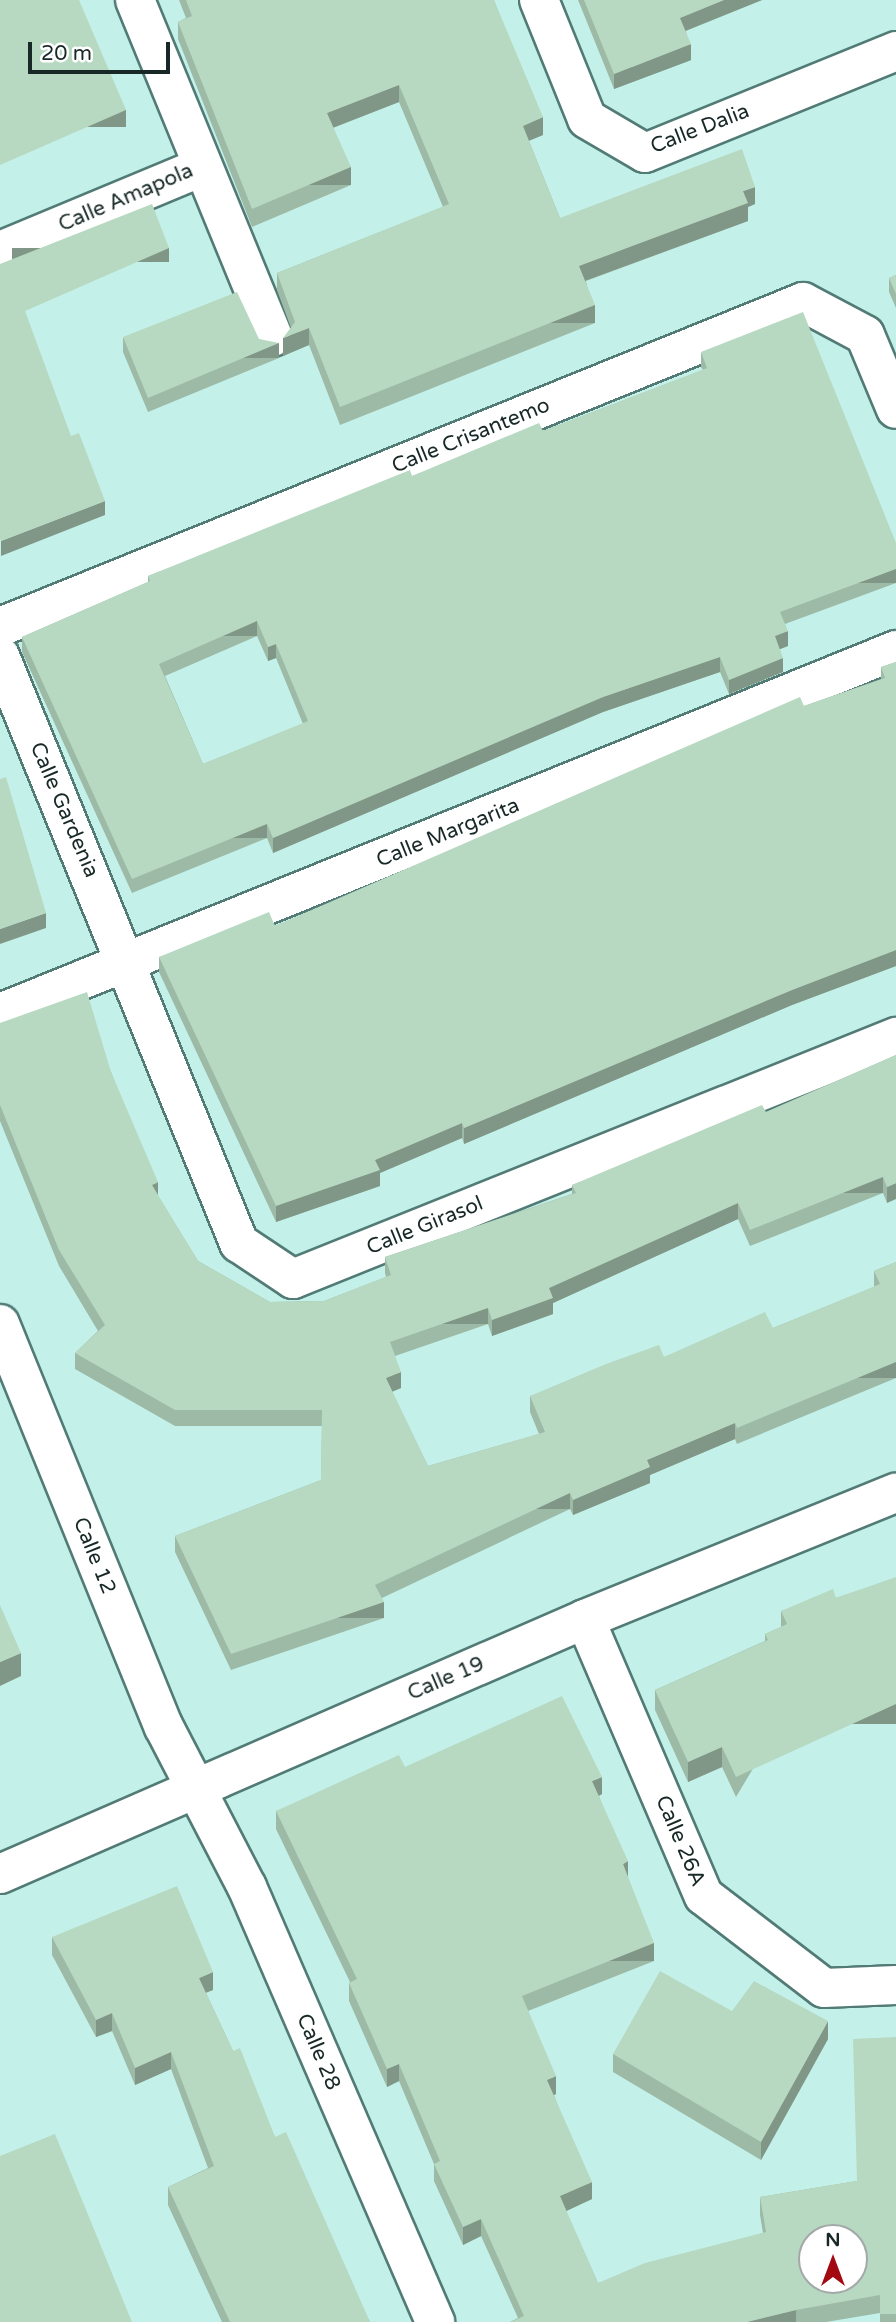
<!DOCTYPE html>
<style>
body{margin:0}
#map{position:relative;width:896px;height:2322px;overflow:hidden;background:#c3f1ea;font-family:"Varela Round",sans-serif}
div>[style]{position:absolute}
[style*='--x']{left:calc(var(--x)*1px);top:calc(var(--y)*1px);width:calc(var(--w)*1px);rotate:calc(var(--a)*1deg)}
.roads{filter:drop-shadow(2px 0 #527b76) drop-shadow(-2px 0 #527b76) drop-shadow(0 2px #527b76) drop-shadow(0 -2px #527b76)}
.minor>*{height:38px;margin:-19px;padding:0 19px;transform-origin:19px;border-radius:19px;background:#fff}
.wall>*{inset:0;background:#9dbaa6}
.shaded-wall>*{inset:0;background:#809787;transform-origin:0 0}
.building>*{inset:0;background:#b7d8c1}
span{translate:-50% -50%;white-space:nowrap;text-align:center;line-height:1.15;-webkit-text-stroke:5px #fff;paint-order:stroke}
.street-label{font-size:21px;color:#172826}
.north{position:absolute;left:798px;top:2224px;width:70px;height:70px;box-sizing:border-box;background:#fff;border:2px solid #a2a9a8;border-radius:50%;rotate:0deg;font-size:19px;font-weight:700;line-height:28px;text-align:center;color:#172826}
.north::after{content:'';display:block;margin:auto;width:24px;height:32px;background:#a30911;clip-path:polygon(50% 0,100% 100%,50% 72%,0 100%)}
.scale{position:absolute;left:28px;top:42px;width:142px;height:32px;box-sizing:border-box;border:4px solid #172826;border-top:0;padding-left:9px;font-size:21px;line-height:24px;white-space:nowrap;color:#172826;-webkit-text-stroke:5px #fff;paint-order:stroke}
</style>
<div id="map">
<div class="roads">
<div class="minor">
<i style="--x:135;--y:0;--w:364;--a:67.7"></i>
<i style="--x:539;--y:0;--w:128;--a:68"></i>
<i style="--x:587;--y:119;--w:67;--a:30.4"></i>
<i style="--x:645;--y:153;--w:271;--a:-22.1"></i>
<i style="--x:0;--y:251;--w:219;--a:-22.6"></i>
<i style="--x:0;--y:627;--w:866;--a:-22.03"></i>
<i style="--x:803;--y:302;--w:70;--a:28"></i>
<i style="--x:865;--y:335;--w:80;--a:67.3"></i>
<i style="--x:0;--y:656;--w:634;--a:67.85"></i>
<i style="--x:239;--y:1243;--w:65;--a:33.7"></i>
<i style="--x:293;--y:1279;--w:650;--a:-21.87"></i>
<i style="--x:0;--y:1013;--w:967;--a:-22.05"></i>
<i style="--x:0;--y:1324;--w:435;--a:67.9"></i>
<i style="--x:164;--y:1727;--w:180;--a:62.6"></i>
<i style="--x:247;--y:1887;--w:474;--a:66.6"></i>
<i style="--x:585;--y:1619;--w:301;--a:66.8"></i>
<i style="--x:704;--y:1896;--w:151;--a:37.5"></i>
<i style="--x:824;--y:1988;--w:72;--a:-2.4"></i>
<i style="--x:0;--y:1874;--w:638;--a:-23.55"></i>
<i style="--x:585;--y:1619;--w:336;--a:-22.1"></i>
</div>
</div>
<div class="wall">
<i style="clip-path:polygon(179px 0,494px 0,543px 135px,529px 141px,560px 218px,755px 204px,748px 207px,748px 221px,586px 281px,595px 323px,340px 425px,309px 345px,283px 356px,291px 328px,277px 290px,277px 273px,443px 207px,399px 102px,333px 128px,351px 185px,252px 227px,178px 39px,178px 22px,186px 18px)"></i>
<i style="clip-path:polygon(578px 0,762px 0,686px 31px,691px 60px,614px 89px)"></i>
<i style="clip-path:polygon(896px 275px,896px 308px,889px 292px,889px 278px)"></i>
<i style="clip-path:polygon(123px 337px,259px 339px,279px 358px,148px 412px,123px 352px)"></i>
<i style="clip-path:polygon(evenodd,701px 352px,896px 583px,785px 624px,788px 646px,780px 649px,783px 672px,729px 694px,720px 672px,603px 712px,273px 853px,267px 838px,132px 893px,22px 652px,22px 637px,148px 582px,148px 576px,412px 476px,543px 431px,703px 370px,701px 367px,701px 352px,257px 636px,268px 661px,276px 658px,303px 724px,203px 764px,165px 676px,257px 636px)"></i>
<i style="clip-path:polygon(896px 662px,896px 966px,792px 1005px,464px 1144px,462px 1138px,380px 1173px,380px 1186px,276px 1222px,159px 972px,159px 957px,275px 926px,804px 706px,881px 679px,881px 667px)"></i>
<i style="clip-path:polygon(0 1023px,111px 1072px,158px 1196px,198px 1261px,270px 1302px,324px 1301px,386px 1277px,385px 1273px,385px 1257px,572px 1194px,572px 1185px,766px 1112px,896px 1055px,887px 1203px,883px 1193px,750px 1246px,738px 1219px,553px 1303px,553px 1314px,492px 1336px,488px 1324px,395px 1356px,401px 1388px,392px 1392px,428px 1466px,539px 1434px,530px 1412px,530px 1396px,664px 1357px,773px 1328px,874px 1287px,874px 1271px,896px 1262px,896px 1378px,737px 1444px,735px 1439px,650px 1475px,650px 1483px,573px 1515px,570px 1509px,382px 1598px,384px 1618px,231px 1670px,175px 1552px,175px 1536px,321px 1480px,322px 1426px,175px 1426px,75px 1369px,75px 1353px,98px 1331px,59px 1266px,0 1121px)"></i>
<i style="clip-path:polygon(860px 1590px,736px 1797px,722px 1767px,688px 1782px,655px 1710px,655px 1690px,765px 1641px,765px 1634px,781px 1627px,781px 1611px,836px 1598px)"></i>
<i style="clip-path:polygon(405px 1767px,602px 1794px,599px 1796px,628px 1877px,654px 1961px,528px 2011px,556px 2094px,554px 2095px,592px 2199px,566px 2211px,598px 2283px,763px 2233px,760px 2215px,760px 2197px,857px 2181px,896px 2037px,896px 2322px,880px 2322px,880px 2313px,826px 2322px,510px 2322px,518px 2318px,481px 2236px,463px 2245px,434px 2181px,434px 2164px,399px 2081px,387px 2087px,349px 2001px,349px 1983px,350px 1982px,276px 1829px,276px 1811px)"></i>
<i style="clip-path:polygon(52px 1937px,213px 1990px,206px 1993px,233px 2051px,275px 2137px,370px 2322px,222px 2322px,168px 2205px,168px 2187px,208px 2168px,171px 2069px,135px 2085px,112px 2031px,96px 2037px,52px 1955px)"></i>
<i style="clip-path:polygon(828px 2039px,761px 2160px,613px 2072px,613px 2054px)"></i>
</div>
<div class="shaded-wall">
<i style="clip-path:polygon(724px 0,762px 0,680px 33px,680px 18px)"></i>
<i style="clip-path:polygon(691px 44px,691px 60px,614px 89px,614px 74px)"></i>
<i style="clip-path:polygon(399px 85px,399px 102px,327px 130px,327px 113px)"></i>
<i style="left:126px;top:110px;width:17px;height:137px;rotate:90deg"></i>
<i style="clip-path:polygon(543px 117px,543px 135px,523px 143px,523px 126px)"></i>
<i style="left:351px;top:167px;width:18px;height:108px;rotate:90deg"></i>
<i style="clip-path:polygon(755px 187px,755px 204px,748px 207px,748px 221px,579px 283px,579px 266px,743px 191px)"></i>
<i style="left:169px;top:248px;width:14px;height:157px;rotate:90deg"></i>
<i style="left:595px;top:305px;width:18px;height:275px;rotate:90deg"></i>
<i style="clip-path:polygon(309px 328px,309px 345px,283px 356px,283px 338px)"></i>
<i style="left:279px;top:343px;width:15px;height:142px;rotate:90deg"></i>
<i style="clip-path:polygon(105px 501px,105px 515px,1px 556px,1px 541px)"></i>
<i style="left:896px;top:569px;width:14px;height:124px;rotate:90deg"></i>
<i style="left:257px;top:621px;width:15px;height:107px;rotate:90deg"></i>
<i style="clip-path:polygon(788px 631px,788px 646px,775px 651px,775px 636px)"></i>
<i style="clip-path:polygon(276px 644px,276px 658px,268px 661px,268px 647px)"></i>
<i style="clip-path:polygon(720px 657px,720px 672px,603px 712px,273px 853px,273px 838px,603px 697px)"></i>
<i style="clip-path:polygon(783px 658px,783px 672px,729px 694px,729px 680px)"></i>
<i style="left:267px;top:824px;width:14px;height:146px;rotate:90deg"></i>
<i style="clip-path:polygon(46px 913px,46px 928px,0 944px,0 929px)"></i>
<i style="clip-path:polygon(896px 950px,896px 966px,792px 1005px,464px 1144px,464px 1128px,792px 990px)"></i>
<i style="clip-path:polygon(462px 1123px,462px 1138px,380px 1173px,380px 1186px,276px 1222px,276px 1206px,375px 1160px)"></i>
<i style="left:883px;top:1177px;width:16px;height:143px;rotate:90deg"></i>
<i style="clip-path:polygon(158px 1182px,158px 1198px,152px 1185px)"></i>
<i style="clip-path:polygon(896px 1183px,896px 1199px,887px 1203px,887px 1187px)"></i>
<i style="clip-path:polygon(738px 1203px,738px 1219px,553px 1303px,553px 1314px,492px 1336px,492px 1320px,549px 1288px)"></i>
<i style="left:488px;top:1308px;width:16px;height:104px;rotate:90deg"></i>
<i style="left:896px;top:1362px;width:16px;height:172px;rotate:90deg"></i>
<i style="clip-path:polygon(401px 1372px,401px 1388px,386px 1394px,386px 1378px)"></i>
<i style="clip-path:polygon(735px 1423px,735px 1439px,650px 1475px,650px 1483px,573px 1515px,573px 1500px,647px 1460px)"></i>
<i style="left:570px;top:1493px;width:16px;height:216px;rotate:90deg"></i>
<i style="left:384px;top:1602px;width:16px;height:162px;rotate:90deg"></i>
<i style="clip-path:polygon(21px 1653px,21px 1676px,0 1686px,0 1662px)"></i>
<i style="left:896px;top:1704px;width:20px;height:176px;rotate:90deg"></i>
<i style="clip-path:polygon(722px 1747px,722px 1767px,688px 1782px,688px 1762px)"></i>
<i style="clip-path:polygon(602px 1777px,602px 1794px,592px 1799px,592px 1781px)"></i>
<i style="clip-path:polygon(628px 1861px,628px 1879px,623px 1864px)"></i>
<i style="left:654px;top:1943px;width:18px;height:142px;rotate:90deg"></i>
<i style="clip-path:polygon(213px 1972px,213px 1990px,199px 1995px,199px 1978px)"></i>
<i style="clip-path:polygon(112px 2013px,112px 2031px,96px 2037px,96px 2020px)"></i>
<i style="clip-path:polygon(828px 2021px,828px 2039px,761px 2160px,761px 2142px)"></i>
<i style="clip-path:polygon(171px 2052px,171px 2069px,135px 2085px,135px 2068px)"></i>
<i style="clip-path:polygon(399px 2064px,399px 2081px,387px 2087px,387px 2069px)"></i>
<i style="clip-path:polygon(556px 2076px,556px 2094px,547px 2098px,547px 2080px)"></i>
<i style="clip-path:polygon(592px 2182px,592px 2199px,560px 2214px,560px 2196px)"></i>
<i style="clip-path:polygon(481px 2219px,481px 2236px,463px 2245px,463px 2227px)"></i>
<i style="clip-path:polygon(796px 2310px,796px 2322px,747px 2322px)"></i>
</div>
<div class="building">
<i style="clip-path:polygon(0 0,79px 0,126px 110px,0 165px)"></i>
<i style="clip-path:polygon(186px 0,494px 0,543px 117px,523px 126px,560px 218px,742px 149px,755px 187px,743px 191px,748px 203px,579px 266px,595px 305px,340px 407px,309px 328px,283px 338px,295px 322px,277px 273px,449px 204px,399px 85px,327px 113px,351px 167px,252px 209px,178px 22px,192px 16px)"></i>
<i style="clip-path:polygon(584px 0,724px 0,680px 18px,691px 44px,614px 74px)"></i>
<i style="clip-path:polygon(152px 204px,169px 248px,25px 311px,71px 436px,79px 433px,105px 501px,1px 541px,0 539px,0 264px)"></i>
<i style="clip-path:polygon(896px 275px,896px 294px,889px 278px)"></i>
<i style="clip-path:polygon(237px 292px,259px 339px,279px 343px,148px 398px,123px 337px)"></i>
<i style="clip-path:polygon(evenodd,803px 312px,896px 543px,896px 569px,780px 612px,788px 631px,775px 636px,783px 658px,729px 680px,720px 657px,603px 697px,273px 838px,267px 824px,132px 879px,22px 637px,150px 581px,148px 576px,410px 470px,412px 476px,539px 423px,543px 431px,707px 368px,701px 352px,803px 312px,257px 621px,268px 647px,276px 644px,308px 721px,203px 764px,159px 664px,257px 621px)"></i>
<i style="clip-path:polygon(896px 662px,896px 950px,792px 990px,464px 1128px,462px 1123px,375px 1160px,380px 1170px,276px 1206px,159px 957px,269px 912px,275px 926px,800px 697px,804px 706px,885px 678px,881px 667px)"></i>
<i style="clip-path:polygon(6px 777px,46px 913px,0 929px,0 779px)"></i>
<i style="clip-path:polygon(87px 992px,111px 1072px,158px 1182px,152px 1185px,198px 1261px,270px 1302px,324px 1301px,391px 1275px,385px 1257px,576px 1193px,572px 1185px,762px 1105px,766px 1112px,896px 1055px,896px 1183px,887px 1187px,883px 1177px,750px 1230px,738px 1203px,549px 1288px,553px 1298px,492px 1320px,488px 1308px,390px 1342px,401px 1372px,386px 1378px,428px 1466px,545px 1432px,530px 1396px,606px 1364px,659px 1345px,664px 1357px,765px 1312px,773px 1328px,880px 1284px,874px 1271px,896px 1262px,896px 1362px,737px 1428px,735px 1423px,647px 1460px,650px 1467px,573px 1500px,570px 1493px,375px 1585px,384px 1602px,231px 1654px,175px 1536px,321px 1480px,322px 1410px,175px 1410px,75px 1353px,105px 1325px,59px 1250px,0 1105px,0 1023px)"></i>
<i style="clip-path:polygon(896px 1577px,896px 1704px,736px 1777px,722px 1747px,688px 1762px,655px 1690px,768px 1640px,765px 1634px,787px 1624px,781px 1611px,833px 1589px,836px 1598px)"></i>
<i style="clip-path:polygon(0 1605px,21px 1653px,0 1662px)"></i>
<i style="clip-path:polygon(evenodd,562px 1696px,602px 1777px,592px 1781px,628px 1861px,623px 1864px,654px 1943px,522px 1996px,556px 2076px,547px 2080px,592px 2182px,560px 2196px,598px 2283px,645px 2263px,766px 2232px,760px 2197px,857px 2181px,853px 2039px,896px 2037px,896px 2314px,880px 2314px,880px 2295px,796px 2310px,747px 2322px,511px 2322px,524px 2316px,481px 2219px,463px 2227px,434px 2164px,440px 2161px,399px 2064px,387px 2069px,349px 1983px,357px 1979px,276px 1811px,399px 1755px,405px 1767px,562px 1696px,812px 2238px,854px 2238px,854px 2280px,812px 2280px,812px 2238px)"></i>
<i style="clip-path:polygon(177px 1886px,213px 1972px,199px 1978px,233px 2051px,240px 2048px,275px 2137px,286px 2132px,370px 2322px,230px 2322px,168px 2187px,214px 2166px,171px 2052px,135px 2068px,112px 2013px,96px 2020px,52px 1937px)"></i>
<i style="clip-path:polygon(660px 1971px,732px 2011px,754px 1981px,828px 2021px,761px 2142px,613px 2054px)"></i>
<i style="clip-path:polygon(55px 2134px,132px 2322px,0 2322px,0 2156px)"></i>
</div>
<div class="street-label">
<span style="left:700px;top:129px;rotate:-21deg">Calle Dalia</span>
<span style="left:126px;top:198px;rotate:-23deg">Calle Amapola</span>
<span style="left:471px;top:436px;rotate:-22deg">Calle Crisantemo</span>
<span style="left:64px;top:810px;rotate:67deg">Calle Gardenia</span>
<span style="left:448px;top:833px;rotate:-22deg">Calle Margarita</span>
<span style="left:425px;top:1226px;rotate:-22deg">Calle Girasol</span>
<span style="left:94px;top:1556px;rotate:68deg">Calle 12</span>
<span style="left:446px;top:1679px;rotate:-23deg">Calle 19</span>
<span style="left:680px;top:1841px;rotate:67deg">Calle 26A</span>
<span style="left:318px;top:2052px;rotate:67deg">Calle 28</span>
</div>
<div class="north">N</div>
<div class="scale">20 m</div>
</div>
